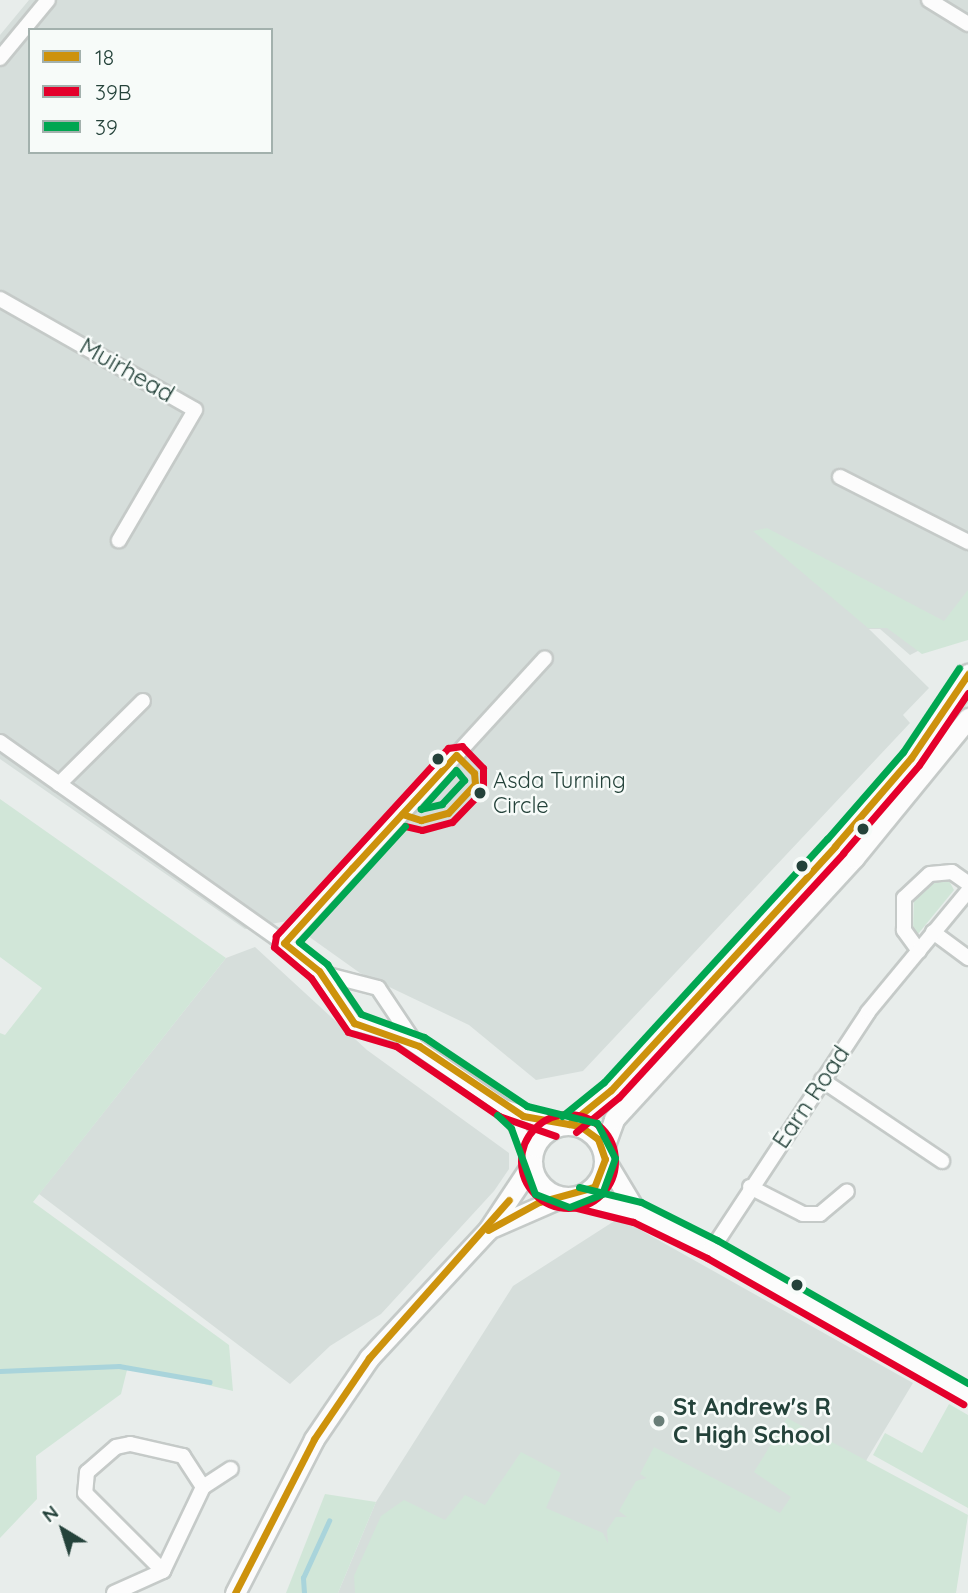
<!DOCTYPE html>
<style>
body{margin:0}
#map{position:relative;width:968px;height:1593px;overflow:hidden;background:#e8edeb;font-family:Quicksand,sans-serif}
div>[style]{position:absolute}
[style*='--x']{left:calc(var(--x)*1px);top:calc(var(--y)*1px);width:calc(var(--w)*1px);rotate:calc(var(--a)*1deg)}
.built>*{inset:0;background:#d6dedb}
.green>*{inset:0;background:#d1e6d8}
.stream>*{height:4.5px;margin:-2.25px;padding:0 2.25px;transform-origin:2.25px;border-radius:2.25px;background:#a9d4db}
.roads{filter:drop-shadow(2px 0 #c5cac8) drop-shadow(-2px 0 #c5cac8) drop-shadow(0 2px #c5cac8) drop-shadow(0 -2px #c5cac8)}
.minor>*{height:14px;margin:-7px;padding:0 7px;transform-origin:7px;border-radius:7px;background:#fcfcfc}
.tertiary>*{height:18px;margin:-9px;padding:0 9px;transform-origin:9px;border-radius:9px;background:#fcfcfc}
.secondary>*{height:19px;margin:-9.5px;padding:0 9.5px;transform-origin:9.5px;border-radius:9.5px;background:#fcfcfc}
.secondary>.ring{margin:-9.5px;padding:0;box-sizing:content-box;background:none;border:19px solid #fcfcfc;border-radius:50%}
.bus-1>*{height:7px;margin:-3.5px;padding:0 3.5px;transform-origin:3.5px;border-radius:3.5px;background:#cd920c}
.bus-2>*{height:7px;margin:-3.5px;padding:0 3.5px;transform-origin:3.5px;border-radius:3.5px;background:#e4002b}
.bus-2>.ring{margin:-3.5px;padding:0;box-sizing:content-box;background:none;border:7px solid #e4002b;border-radius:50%}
.bus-3>*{height:7px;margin:-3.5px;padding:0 3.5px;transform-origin:3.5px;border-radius:3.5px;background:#00a651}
.dots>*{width:19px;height:19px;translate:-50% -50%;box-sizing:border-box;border:4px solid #f7fbf9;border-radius:50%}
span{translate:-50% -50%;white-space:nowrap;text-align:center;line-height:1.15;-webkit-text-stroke:5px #f7fbf9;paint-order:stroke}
.bus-label{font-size:22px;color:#24423a}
.left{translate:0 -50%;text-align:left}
.street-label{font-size:24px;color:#24423a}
.poi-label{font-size:24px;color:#24423a;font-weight:700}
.legend{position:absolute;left:28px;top:28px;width:245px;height:126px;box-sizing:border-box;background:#f7fbf9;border:2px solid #a3b1ad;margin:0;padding:9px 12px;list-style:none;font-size:21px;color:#24423a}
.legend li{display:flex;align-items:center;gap:14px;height:35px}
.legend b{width:35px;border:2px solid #a3b1ad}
.north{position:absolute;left:28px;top:1495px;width:70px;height:70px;-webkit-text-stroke:5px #f7fbf9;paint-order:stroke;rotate:322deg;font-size:19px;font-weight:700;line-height:28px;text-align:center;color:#24423a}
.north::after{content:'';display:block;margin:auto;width:24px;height:32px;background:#24423a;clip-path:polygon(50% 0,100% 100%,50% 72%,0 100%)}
</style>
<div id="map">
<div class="built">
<i style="clip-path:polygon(evenodd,29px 0,968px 0,968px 608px,945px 637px,910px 655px,880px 629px,869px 629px,929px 688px,903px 715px,910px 723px,583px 1071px,536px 1080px,469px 1025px,360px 973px,287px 921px,245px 929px,0 759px,0 35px,29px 0,30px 30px,271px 30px,271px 152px,30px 152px,30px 30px)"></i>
<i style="clip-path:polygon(255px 947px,367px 1050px,509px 1153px,509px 1169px,494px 1191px,381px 1314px,330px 1346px,290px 1384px,39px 1194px,226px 958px)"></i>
<i style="clip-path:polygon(619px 1218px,913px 1383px,867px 1459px,815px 1593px,338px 1593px,376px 1502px,513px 1286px)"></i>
</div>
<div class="green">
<i style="clip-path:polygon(767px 528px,944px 621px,968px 590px,968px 640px,922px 654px,887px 628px,868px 628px,753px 531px)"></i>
<i style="clip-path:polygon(968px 691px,968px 703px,947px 734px,805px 898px,799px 894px)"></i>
<i style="clip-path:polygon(0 799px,226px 958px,33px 1202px,229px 1345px,233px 1391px,128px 1366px,121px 1394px,36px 1456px,37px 1499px,0 1538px,0 1033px,5px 1035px,42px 988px,0 957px)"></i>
<i style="clip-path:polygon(947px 877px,954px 890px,918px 934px,913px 932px,914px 893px,929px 879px)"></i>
<i style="clip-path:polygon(783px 912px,788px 916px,604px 1122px,596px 1113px)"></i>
<i style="clip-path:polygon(949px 1404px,968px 1415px,968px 1508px,873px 1455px,885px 1433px,922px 1453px)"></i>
<i style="clip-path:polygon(787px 1418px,968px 1515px,956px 1593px,355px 1593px,354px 1576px,381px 1516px,404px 1500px,445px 1520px,465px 1495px,485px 1505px,521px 1452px,561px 1473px,546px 1508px,603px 1533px,608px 1544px,607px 1530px,616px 1517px,627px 1517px,619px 1511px,636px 1481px,647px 1478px,640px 1474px,654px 1447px,780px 1513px,791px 1497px,754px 1472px)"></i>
<i style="clip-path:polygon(325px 1494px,376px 1502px,338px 1593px,286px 1593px)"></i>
</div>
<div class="stream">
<i style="--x:0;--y:1371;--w:119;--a:-2.4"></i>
<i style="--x:119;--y:1366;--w:92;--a:10"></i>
<i style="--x:304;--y:1593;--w:15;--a:-94"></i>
<i style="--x:303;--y:1578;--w:63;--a:-65.5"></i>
</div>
<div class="roads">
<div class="minor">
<i style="--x:929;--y:0;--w:46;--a:31.6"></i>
<i style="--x:0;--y:58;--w:75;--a:-50.4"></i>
<i style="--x:0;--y:299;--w:224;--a:29.6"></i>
<i style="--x:195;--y:410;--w:151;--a:120.3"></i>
<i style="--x:840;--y:477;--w:144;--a:26.9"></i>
<i style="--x:0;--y:742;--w:348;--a:35.3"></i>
<i style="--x:284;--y:943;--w:45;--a:38.7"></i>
<i style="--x:319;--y:971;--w:63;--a:56.1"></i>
<i style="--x:354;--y:1023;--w:49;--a:15.5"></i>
<i style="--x:401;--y:1036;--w:125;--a:34.6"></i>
<i style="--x:504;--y:1107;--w:58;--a:19.1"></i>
<i style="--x:59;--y:784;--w:118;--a:-44.7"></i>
<i style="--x:933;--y:932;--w:44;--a:36.6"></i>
<i style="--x:284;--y:943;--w:386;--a:-47.5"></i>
<i style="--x:919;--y:951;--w:26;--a:-126"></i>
<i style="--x:904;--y:930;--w:32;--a:-90"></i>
<i style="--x:904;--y:898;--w:35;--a:-43"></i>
<i style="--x:930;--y:874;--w:22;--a:-5"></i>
<i style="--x:952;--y:872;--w:19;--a:35"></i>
<i style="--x:324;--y:974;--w:56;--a:14.5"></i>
<i style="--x:378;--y:988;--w:63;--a:56.1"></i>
<i style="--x:822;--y:1080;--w:145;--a:34"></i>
<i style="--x:510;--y:1113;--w:50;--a:63.9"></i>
<i style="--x:750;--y:1187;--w:59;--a:27"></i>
<i style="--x:803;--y:1214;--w:17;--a:0"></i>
<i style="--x:820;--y:1214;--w:35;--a:-40"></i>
<i style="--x:712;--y:1249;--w:284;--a:-56.6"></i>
<i style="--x:868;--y:1012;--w:157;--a:-50.4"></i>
<i style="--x:203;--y:1487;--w:33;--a:-33"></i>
<i style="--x:114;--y:1593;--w:54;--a:-24.2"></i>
<i style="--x:163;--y:1571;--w:93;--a:-64.5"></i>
<i style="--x:203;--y:1487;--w:37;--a:-123"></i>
<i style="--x:183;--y:1456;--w:54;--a:-167.2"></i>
<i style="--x:130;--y:1444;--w:14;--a:168"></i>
<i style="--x:116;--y:1447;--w:38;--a:139"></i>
<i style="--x:87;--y:1472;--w:21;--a:95"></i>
<i style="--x:85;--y:1493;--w:110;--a:45"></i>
</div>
<div class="tertiary">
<i style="--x:605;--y:1159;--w:62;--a:58.9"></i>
<i style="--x:576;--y:1197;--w:63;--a:13.8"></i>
<i style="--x:637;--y:1212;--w:84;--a:26.3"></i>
<i style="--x:712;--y:1249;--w:295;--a:29.7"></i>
</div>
<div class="secondary">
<i style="--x:569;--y:1124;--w:54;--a:-39"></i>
<i style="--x:611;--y:1090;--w:331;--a:-47.4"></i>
<i style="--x:835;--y:846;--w:116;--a:-49.2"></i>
<i style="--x:911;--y:758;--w:102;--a:-55.8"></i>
<i class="ring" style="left:532px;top:1125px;width:53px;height:53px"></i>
<i style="--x:603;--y:1150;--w:33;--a:-70"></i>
<i style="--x:614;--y:1119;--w:355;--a:-47.4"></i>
<i style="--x:854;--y:858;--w:181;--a:-50.8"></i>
<i style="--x:493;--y:1227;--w:75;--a:-23.5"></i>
<i style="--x:235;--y:1593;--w:173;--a:-62.8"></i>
<i style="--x:314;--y:1439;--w:98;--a:-55.8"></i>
<i style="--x:369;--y:1358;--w:175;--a:-47.1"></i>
<i style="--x:488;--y:1230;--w:79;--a:-56.3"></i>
</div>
</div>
<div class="bus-1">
<i style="--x:402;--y:814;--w:20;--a:18"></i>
<i style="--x:421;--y:820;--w:28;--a:-15"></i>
<i style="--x:448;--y:813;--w:40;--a:-47"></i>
<i style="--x:475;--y:784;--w:11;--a:-95"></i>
<i style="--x:474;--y:773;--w:25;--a:-135"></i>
<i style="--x:456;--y:755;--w:154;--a:132.6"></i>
<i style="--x:352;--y:868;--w:101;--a:132.2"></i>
<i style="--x:284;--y:943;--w:45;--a:38.7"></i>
<i style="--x:319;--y:971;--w:63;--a:56.1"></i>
<i style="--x:354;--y:1023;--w:69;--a:19.5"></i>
<i style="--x:419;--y:1046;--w:125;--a:33.9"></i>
<i style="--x:523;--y:1116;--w:58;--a:10"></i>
<i style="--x:580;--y:1126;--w:22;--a:36"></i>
<i style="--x:598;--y:1139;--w:21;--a:71"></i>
<i style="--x:605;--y:1159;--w:30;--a:111"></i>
<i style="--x:594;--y:1187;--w:57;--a:164.7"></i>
<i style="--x:539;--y:1202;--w:58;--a:151.2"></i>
<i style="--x:569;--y:1124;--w:54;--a:-39"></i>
<i style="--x:611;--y:1090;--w:331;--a:-47.4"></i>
<i style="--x:835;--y:846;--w:116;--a:-49.2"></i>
<i style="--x:911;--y:758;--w:102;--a:-55.8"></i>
<i style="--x:235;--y:1593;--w:173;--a:-62.8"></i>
<i style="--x:314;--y:1439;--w:98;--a:-55.8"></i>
<i style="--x:369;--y:1358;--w:211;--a:-48.5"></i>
</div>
<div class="bus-2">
<i style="--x:405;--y:826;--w:17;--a:13"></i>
<i style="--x:422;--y:830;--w:31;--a:-15"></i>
<i style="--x:452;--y:822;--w:45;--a:-45.9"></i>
<i style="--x:483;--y:790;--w:22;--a:-90"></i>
<i style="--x:483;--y:768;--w:30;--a:-134"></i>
<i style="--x:462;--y:746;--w:14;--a:172"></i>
<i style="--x:448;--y:748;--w:255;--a:132.5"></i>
<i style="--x:276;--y:936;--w:11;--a:100"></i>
<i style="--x:274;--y:947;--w:48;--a:40"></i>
<i style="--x:311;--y:978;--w:65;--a:55.6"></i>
<i style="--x:348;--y:1032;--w:50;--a:16.3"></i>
<i style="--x:396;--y:1046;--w:125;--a:34.2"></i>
<i style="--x:499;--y:1116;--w:60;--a:19.3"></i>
<i class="ring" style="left:521px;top:1114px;width:87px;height:87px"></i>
<i style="--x:576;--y:1132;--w:55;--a:-39.1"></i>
<i style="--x:619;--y:1097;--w:331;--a:-47.4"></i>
<i style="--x:843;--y:853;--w:116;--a:-49.2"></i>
<i style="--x:919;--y:765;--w:87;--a:-55.8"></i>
<i style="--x:573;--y:1207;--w:62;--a:14"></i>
<i style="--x:633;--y:1222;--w:82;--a:25.9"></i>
<i style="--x:707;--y:1258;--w:295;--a:29.7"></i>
</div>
<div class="bus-3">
<i style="--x:456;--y:770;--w:13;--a:51"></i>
<i style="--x:464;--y:780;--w:33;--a:133"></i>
<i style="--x:442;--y:804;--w:22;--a:167"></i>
<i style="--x:421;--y:809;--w:52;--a:-48.1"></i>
<i style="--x:405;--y:826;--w:157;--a:132.4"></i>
<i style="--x:299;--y:942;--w:36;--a:38"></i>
<i style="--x:327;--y:964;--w:60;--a:55.8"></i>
<i style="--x:361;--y:1014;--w:67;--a:20.1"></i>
<i style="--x:424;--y:1037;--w:124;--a:33.8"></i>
<i style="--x:527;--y:1106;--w:72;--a:13.7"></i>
<i style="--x:597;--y:1123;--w:39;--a:63"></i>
<i style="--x:615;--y:1158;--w:38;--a:110"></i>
<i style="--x:602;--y:1194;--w:35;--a:158"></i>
<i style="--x:569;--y:1207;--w:36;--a:-159"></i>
<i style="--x:535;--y:1194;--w:70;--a:-110"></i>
<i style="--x:511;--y:1128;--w:19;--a:-137"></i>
<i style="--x:562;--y:1116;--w:54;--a:-39"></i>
<i style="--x:604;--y:1082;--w:330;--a:-47.5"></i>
<i style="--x:827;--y:839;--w:116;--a:-48.9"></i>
<i style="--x:903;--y:752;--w:101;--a:-56.3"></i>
<i style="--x:579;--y:1187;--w:64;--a:13.6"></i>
<i style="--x:641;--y:1202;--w:85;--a:26.6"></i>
<i style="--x:717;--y:1240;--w:289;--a:29.7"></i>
</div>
<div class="dots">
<i style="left:438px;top:759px;background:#24423a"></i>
<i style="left:480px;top:793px;background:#24423a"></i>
<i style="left:863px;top:829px;background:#24423a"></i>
<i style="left:802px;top:866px;background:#24423a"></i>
<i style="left:797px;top:1285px;background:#24423a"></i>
<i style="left:659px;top:1421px;background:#697e78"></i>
</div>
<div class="bus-label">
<span class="left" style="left:493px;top:793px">Asda Turning<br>Circle</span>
</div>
<div class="street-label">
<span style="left:127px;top:370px;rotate:30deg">Muirhead</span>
<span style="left:811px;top:1097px;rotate:-56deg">Earn Road</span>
</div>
<div class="poi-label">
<span class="left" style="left:673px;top:1421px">St Andrew's R<br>C High School</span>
</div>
<ul class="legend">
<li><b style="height:9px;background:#cd920c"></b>18</li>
<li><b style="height:9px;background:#e4002b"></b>39B</li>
<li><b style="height:9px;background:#00a651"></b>39</li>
</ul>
<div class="north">N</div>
</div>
